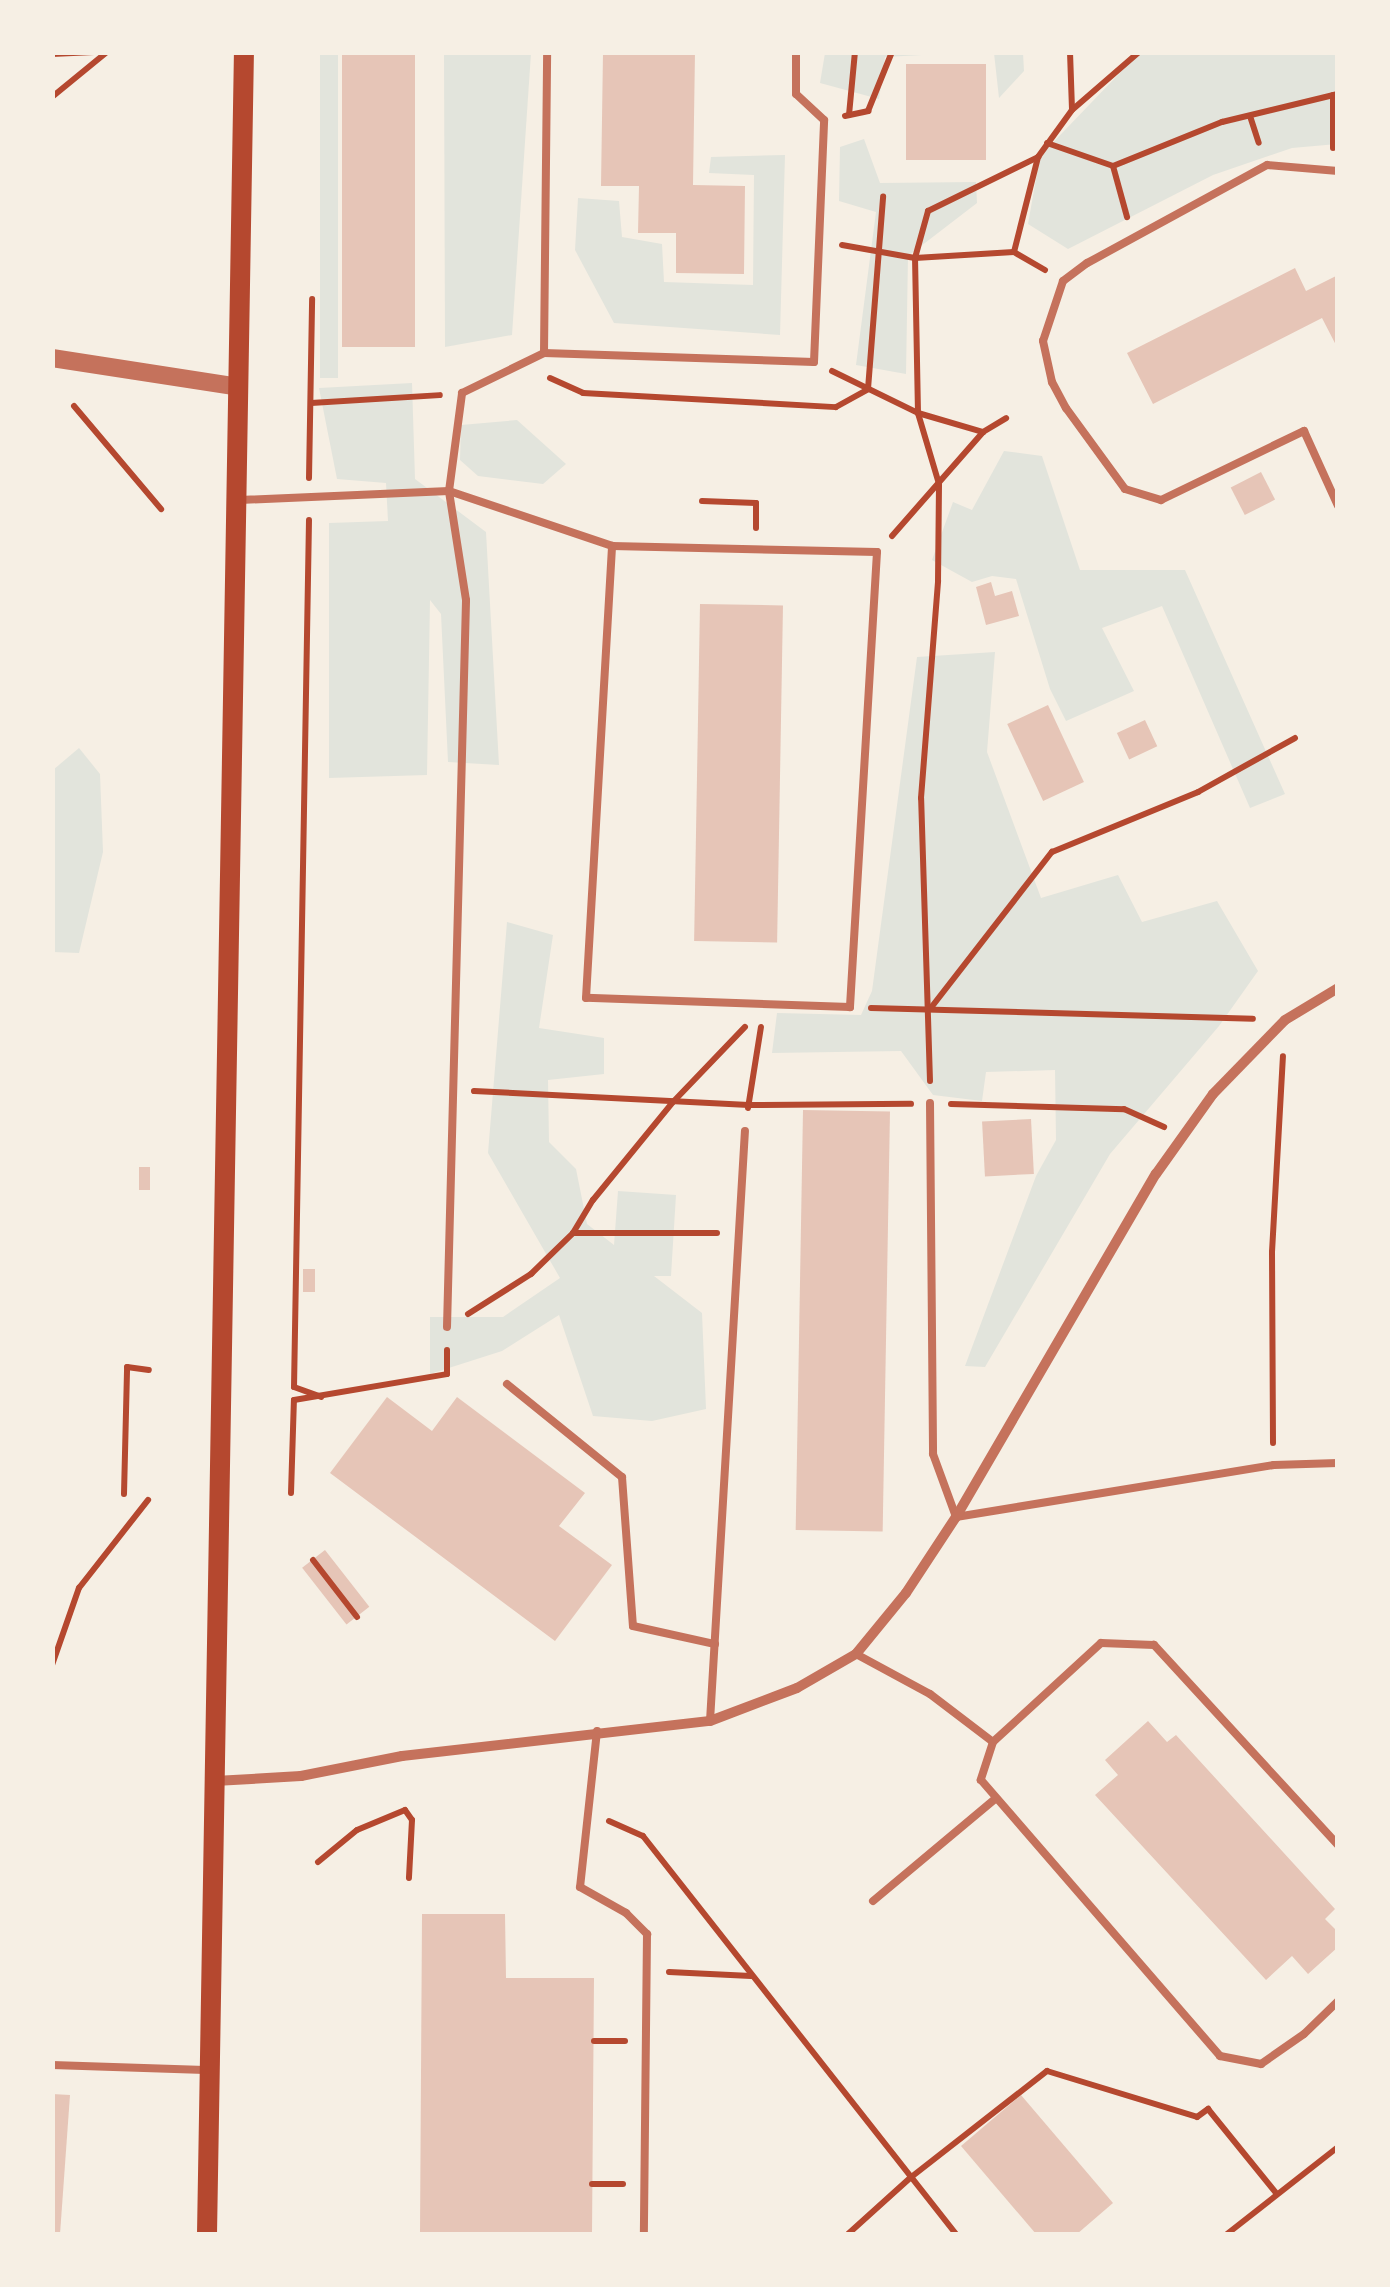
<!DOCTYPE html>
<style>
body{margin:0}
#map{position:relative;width:1390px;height:2287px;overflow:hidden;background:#f6efe4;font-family:Overpass,sans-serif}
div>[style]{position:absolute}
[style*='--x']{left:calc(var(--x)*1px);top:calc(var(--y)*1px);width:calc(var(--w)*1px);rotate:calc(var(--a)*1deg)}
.green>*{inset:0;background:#e2e4dc;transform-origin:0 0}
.building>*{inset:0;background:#e6c5b7;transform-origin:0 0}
.path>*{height:6px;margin:-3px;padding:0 3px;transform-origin:3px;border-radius:3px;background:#b5482f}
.service>*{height:8px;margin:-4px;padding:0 4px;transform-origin:4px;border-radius:4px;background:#c5725c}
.minor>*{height:10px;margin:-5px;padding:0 5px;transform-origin:5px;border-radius:5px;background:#c5725c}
.tertiary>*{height:18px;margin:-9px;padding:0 9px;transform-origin:9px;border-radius:9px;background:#c5725c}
.secondary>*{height:20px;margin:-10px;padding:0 10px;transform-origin:10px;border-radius:10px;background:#b5482f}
span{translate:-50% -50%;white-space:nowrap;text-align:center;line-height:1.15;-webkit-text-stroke:10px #f6efe4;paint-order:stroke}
.frame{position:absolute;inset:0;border:55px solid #f6efe4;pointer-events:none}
</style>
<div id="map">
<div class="green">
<i style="left:320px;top:53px;width:18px;height:325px"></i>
<i style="clip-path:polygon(444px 53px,531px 53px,512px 335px,445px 347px)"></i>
<i style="clip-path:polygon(825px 53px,959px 53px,885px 57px,879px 99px,820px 83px)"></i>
<i style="clip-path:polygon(994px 53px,1023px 53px,1024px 71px,999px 98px)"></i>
<i style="clip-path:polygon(1139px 53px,1337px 53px,1337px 144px,1292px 148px,1213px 175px,1068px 249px,1028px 224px,1040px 156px)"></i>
<i style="clip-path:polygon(864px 139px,880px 183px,976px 182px,977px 203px,908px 256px,906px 374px,856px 365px,876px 212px,839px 201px,840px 147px)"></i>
<i style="clip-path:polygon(785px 155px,780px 335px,614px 323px,575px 250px,578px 198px,619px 201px,622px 237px,662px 244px,664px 282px,753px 285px,754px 175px,709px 173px,711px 157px)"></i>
<i style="clip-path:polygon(412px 383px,415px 479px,486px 532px,499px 765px,448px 762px,441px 614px,430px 600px,427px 775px,329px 778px,329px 523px,388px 521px,386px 483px,337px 479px,319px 388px)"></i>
<i style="clip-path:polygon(517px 420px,566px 464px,543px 484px,478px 476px,460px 460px,461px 425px)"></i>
<i style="clip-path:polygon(1004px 451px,1042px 456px,1080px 570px,1185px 570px,1285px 794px,1250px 808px,1162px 606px,1102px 628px,1134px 691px,1066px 721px,1050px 689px,1016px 579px,992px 576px,972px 582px,932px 560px,953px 502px,972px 510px)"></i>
<i style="clip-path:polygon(995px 652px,987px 752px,1041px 898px,1118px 875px,1142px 922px,1217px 901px,1258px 971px,1219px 1026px,1110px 1154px,985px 1367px,965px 1366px,1036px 1176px,1056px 1140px,1055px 1070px,986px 1072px,982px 1101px,933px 1095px,901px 1051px,772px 1053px,777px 1013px,861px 1015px,872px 991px,917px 657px)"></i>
<i style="clip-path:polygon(79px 748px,100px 774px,103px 852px,79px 953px,53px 952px,53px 770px)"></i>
<i style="clip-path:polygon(507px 922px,553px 935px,539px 1028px,604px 1038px,604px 1074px,548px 1080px,549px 1142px,576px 1169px,587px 1224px,614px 1245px,618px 1191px,676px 1195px,671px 1276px,654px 1276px,702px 1313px,706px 1409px,652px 1421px,593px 1416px,559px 1315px,502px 1351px,430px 1374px,430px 1317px,503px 1317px,560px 1278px,488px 1153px)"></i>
</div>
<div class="building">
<i style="left:342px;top:52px;width:73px;height:295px"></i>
<i style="clip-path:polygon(603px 52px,695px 52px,693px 185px,745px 186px,744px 274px,676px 273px,676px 233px,638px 233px,639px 186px,601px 186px)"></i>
<i style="left:906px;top:64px;width:80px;height:96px"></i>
<i style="clip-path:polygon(1295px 268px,1306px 291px,1338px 275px,1338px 349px,1322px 318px,1153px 404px,1127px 353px)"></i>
<i style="left:1261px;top:472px;width:31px;height:34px;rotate:63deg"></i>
<i style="clip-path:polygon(991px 582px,995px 596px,1012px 591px,1019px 616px,986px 625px,976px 587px)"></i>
<i style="left:700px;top:604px;width:83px;height:337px;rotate:1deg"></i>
<i style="left:1048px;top:705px;width:85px;height:45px;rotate:65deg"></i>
<i style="left:1145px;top:720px;width:29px;height:31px;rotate:65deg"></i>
<i style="left:803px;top:1110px;width:87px;height:420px;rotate:1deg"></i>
<i style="left:1031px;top:1119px;width:55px;height:49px;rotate:87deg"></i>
<i style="left:139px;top:1167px;width:11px;height:23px"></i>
<i style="left:303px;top:1269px;width:12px;height:23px"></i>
<i style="clip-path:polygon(387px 1397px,432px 1431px,457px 1397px,585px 1493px,559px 1526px,612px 1565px,555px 1641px,330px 1473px)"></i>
<i style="left:325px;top:1550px;width:72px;height:29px;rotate:52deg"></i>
<i style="clip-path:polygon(1148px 1721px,1167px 1742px,1176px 1735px,1335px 1909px,1325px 1919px,1338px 1932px,1338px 1947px,1308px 1974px,1292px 1956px,1266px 1980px,1095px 1795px,1118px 1775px,1105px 1760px)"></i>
<i style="clip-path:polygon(422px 1914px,505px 1914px,506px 1978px,594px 1978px,592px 2234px,420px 2234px)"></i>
<i style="clip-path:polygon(52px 2094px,70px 2095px,60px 2234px,52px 2234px)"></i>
<i style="clip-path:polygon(1021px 2095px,1113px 2203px,1077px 2234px,1036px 2234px,961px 2146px)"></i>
</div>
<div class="path">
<i style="--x:1070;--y:52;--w:57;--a:88"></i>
<i style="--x:52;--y:54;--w:42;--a:-2.7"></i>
<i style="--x:1333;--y:95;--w:53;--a:90"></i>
<i style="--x:52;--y:97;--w:71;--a:-39.3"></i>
<i style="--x:849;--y:115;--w:63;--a:-84.6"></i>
<i style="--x:845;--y:116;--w:24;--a:-12"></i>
<i style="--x:868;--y:111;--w:64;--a:-67.9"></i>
<i style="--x:1250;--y:116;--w:28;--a:72"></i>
<i style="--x:1047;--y:143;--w:70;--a:19.2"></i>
<i style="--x:1113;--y:166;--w:118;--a:-22"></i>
<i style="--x:1222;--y:122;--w:119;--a:-13.6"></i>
<i style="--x:1113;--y:166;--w:53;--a:74.6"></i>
<i style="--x:842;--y:245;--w:74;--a:10.1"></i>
<i style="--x:915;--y:258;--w:99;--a:-3.5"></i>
<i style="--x:1045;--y:270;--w:36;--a:-150"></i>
<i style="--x:1014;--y:252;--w:98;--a:-75.8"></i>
<i style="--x:1038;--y:157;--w:58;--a:-54.1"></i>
<i style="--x:1072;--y:110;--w:89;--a:-40.9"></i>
<i style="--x:832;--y:371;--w:96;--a:26"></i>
<i style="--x:918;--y:413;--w:68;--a:16.3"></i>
<i style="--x:550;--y:378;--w:36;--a:24"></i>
<i style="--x:583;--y:393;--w:253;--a:3.2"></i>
<i style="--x:836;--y:407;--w:37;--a:-29"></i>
<i style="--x:868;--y:389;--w:193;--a:-85.5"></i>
<i style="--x:311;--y:403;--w:129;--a:-3.5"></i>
<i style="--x:74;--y:406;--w:135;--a:49.8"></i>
<i style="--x:309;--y:478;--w:179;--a:-89"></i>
<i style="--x:702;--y:501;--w:54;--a:2.1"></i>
<i style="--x:756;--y:503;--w:25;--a:90"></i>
<i style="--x:309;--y:520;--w:867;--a:90.99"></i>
<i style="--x:294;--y:1387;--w:29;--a:20"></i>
<i style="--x:892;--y:536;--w:138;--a:-48.8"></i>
<i style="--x:983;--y:432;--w:27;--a:-31"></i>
<i style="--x:871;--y:1008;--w:382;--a:1.6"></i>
<i style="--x:930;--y:1009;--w:199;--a:-52.2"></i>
<i style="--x:1052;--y:852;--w:158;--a:-22.3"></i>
<i style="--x:1198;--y:792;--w:111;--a:-29.1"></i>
<i style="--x:930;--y:1081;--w:283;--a:-91.8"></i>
<i style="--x:921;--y:798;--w:218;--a:-85.5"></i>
<i style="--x:938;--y:581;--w:97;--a:-89.4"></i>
<i style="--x:939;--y:484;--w:74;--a:-106.5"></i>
<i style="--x:918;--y:413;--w:155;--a:-91.1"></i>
<i style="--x:915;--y:258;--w:49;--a:-74.5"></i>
<i style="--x:928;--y:211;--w:123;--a:-26.1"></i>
<i style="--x:474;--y:1091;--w:275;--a:2.9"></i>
<i style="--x:749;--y:1105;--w:162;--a:-0.4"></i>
<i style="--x:951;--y:1104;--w:173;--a:1.7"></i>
<i style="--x:1124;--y:1109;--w:44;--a:24.2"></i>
<i style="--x:748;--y:1108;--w:82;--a:-80.9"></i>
<i style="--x:573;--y:1233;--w:144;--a:0"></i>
<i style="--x:468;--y:1314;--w:75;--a:-32.4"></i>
<i style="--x:531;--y:1274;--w:59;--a:-44.3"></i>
<i style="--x:573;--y:1233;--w:39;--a:-59"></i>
<i style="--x:593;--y:1200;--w:127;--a:-50.8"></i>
<i style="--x:673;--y:1102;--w:104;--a:-46.2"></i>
<i style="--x:1273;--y:1443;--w:191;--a:-90.3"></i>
<i style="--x:1272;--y:1252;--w:196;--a:-86.8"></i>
<i style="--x:291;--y:1493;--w:93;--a:-88.2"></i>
<i style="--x:294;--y:1400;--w:155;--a:-9.6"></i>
<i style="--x:447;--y:1374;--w:24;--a:-90"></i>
<i style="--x:124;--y:1494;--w:127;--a:-88.6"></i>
<i style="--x:127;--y:1367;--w:22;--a:8"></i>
<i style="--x:313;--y:1560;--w:72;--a:52.3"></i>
<i style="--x:52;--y:1665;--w:82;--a:-70.7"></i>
<i style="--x:79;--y:1588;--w:112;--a:-51.9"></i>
<i style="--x:609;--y:1821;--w:37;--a:24"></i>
<i style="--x:643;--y:1836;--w:506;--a:51.82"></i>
<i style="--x:318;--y:1862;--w:50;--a:-39.4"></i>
<i style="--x:357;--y:1830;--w:52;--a:-22.6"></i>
<i style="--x:405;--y:1810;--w:12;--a:55"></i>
<i style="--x:412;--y:1820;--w:58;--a:93"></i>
<i style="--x:669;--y:1972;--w:82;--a:2.8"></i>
<i style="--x:594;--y:2041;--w:31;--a:0"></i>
<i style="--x:592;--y:2184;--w:31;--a:0"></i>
<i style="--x:848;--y:2234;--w:84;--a:-42.1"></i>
<i style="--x:910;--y:2178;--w:174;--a:-38"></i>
<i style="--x:1047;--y:2071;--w:157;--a:17"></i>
<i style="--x:1197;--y:2117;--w:14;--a:-36"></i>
<i style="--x:1208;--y:2109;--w:108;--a:51"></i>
<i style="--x:1227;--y:2234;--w:141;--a:-38.1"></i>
</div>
<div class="service">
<i style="--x:1338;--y:171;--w:71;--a:-175.2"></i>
<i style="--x:1267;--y:165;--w:205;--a:151.4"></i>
<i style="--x:1087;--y:263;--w:30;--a:143"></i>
<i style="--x:1063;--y:281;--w:63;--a:108.4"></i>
<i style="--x:1043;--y:341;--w:42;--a:77.6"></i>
<i style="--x:1052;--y:382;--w:30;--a:62"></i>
<i style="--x:1066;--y:408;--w:100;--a:53.9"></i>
<i style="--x:1125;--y:489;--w:38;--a:17"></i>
<i style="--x:1161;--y:500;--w:159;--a:-25.8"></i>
<i style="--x:1304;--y:431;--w:82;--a:65.6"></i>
<i style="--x:544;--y:353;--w:270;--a:1.9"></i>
<i style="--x:814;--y:362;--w:242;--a:-87.6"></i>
<i style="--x:824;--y:120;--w:38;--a:-137"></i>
<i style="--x:796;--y:94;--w:42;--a:-90"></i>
<i style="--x:240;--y:500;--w:209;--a:-2.5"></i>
<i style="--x:449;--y:491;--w:99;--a:-82.4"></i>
<i style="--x:462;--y:393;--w:91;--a:-26"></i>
<i style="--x:544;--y:353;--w:301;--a:-89.4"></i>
<i style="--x:930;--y:1103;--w:351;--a:89.5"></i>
<i style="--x:933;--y:1454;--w:67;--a:69.9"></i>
<i style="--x:956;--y:1517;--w:322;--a:-9.3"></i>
<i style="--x:1274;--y:1465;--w:64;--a:-1.8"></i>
<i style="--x:447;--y:1327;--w:727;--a:-88.5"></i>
<i style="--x:466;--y:600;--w:110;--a:-98.9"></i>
<i style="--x:449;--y:491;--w:172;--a:18.6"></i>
<i style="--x:612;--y:546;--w:265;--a:1.3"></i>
<i style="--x:877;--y:552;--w:456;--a:93.4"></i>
<i style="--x:850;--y:1007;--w:264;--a:-178"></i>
<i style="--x:586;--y:998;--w:453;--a:-86.7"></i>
<i style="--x:507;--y:1384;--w:148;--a:39"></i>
<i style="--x:622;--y:1477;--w:149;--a:85.8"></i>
<i style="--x:633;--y:1626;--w:84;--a:12.4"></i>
<i style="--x:856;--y:1654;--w:84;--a:28.4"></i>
<i style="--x:930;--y:1694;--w:79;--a:37.3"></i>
<i style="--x:710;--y:1721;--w:591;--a:-86.61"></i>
<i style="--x:597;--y:1731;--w:157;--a:96.2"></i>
<i style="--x:580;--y:1887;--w:53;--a:29.5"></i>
<i style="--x:626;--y:1913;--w:30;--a:45"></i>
<i style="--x:647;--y:1934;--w:300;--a:90.6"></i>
<i style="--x:1338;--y:1845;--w:272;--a:-132.6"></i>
<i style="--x:1154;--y:1645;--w:53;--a:-177.8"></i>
<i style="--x:1101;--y:1643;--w:147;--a:137.5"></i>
<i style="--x:993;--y:1742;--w:40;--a:108"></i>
<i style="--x:981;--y:1780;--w:365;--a:49.1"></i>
<i style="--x:1220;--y:2056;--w:42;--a:11"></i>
<i style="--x:1261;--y:2064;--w:52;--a:-34.9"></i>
<i style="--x:1304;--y:2034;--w:47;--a:-44.1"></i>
<i style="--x:873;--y:1901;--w:160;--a:-39.9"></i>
<i style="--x:52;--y:2065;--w:153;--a:1.9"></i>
</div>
<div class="minor">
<i style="--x:215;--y:1781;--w:86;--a:-3.3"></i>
<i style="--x:301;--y:1776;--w:103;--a:-11.2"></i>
<i style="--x:402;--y:1756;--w:310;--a:-6.5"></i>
<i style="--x:710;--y:1721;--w:93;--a:-20.8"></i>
<i style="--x:797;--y:1688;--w:68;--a:-30"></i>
<i style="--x:856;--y:1654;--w:79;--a:-50.7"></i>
<i style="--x:906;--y:1593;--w:91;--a:-56.7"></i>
<i style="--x:956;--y:1517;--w:397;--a:-59.8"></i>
<i style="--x:1156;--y:1174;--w:98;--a:-54.5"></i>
<i style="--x:1213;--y:1094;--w:103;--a:-45.8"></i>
<i style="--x:1285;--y:1020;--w:62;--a:-31.1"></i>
</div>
<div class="tertiary">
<i style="--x:52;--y:358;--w:189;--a:8.8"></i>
</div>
<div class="secondary">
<i style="--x:207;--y:2234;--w:2182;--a:-89.03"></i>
</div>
<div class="frame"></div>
</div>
